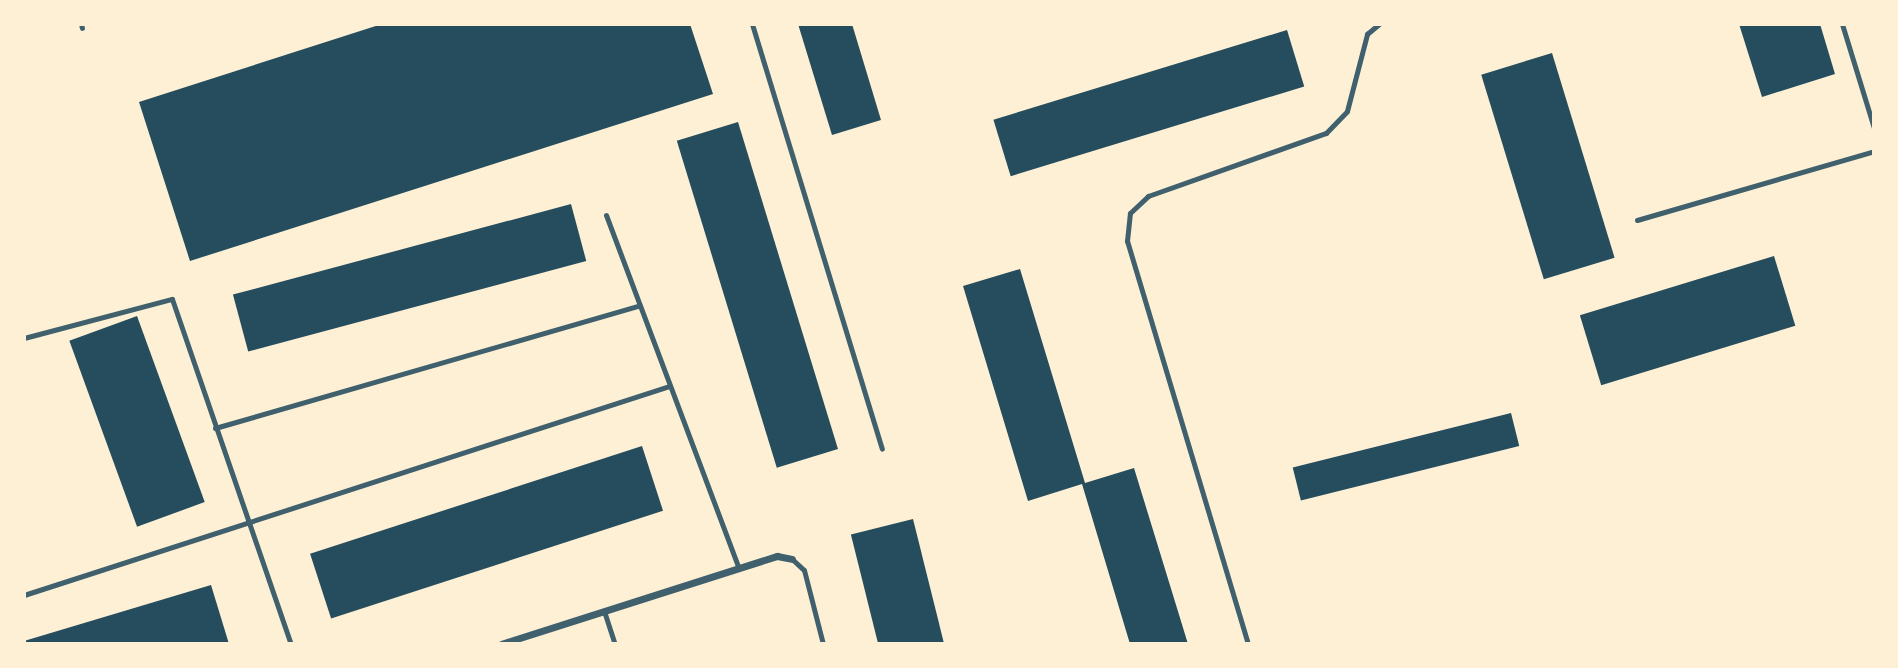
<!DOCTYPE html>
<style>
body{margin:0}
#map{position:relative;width:1898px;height:668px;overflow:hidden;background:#fdf0d5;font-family:"Nunito Sans",sans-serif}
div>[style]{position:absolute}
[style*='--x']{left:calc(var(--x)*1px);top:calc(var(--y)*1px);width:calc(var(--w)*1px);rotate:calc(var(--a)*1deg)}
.building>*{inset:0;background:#264d5e;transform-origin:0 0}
.service>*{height:5px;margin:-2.5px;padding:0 2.5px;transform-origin:2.5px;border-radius:2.5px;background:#3f606c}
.minor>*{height:7px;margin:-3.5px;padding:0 3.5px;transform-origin:3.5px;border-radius:3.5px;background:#3f606c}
span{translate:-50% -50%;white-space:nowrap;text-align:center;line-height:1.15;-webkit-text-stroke:6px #fdf0d5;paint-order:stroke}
.frame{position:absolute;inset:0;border:26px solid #fdf0d5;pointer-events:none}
</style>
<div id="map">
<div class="building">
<i style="clip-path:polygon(382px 24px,690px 24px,713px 94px,190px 261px,139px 102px)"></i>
<i style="clip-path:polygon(798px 24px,852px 24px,881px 120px,832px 135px)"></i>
<i style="clip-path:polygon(1739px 24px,1820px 24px,1835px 74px,1762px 97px)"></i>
<i style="left:1287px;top:30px;width:59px;height:307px;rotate:73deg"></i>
<i style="left:1552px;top:53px;width:214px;height:74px;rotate:73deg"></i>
<i style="left:738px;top:122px;width:342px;height:64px;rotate:73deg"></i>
<i style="left:571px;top:204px;width:59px;height:350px;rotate:75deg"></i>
<i style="left:1774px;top:256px;width:73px;height:203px;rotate:73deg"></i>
<i style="clip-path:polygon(1020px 269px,1085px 483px,1134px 468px,1188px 644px,1130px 644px,1082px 484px,1028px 501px,963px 286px)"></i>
<i style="left:137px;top:316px;width:198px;height:72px;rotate:70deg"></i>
<i style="left:1511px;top:413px;width:34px;height:225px;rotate:76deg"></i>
<i style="left:642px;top:446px;width:68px;height:349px;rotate:72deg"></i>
<i style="left:913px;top:519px;width:129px;height:64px;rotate:76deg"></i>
<i style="clip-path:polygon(211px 585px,229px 644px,24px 644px,24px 641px)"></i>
</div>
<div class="service">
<i style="--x:81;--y:24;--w:4;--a:76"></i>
<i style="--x:752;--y:24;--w:444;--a:73"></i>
<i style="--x:1842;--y:24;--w:109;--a:72.9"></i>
<i style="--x:606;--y:215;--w:377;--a:69.4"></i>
<i style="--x:1637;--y:220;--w:247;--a:-16.2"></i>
<i style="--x:24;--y:338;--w:153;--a:-14.8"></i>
<i style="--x:172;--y:299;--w:365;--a:71"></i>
<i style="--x:215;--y:428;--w:442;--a:-16.1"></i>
<i style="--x:792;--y:559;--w:16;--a:43"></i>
<i style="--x:804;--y:570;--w:76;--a:75.6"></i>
<i style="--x:24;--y:595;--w:678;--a:-17.95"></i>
<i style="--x:604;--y:611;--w:35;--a:72"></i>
<i style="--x:1248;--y:644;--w:421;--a:-106.7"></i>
<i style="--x:1127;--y:241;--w:28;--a:-84"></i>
<i style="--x:1130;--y:213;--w:25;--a:-43"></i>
<i style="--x:1148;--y:196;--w:189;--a:-19.5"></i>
<i style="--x:1326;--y:133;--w:30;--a:-46"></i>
<i style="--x:1347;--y:111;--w:80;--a:-75.4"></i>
<i style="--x:1367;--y:34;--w:16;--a:-40"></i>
</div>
<div class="minor">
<i style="--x:501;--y:644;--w:290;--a:-17.7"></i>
<i style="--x:777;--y:556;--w:15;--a:11"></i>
</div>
<div class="frame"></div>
</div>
